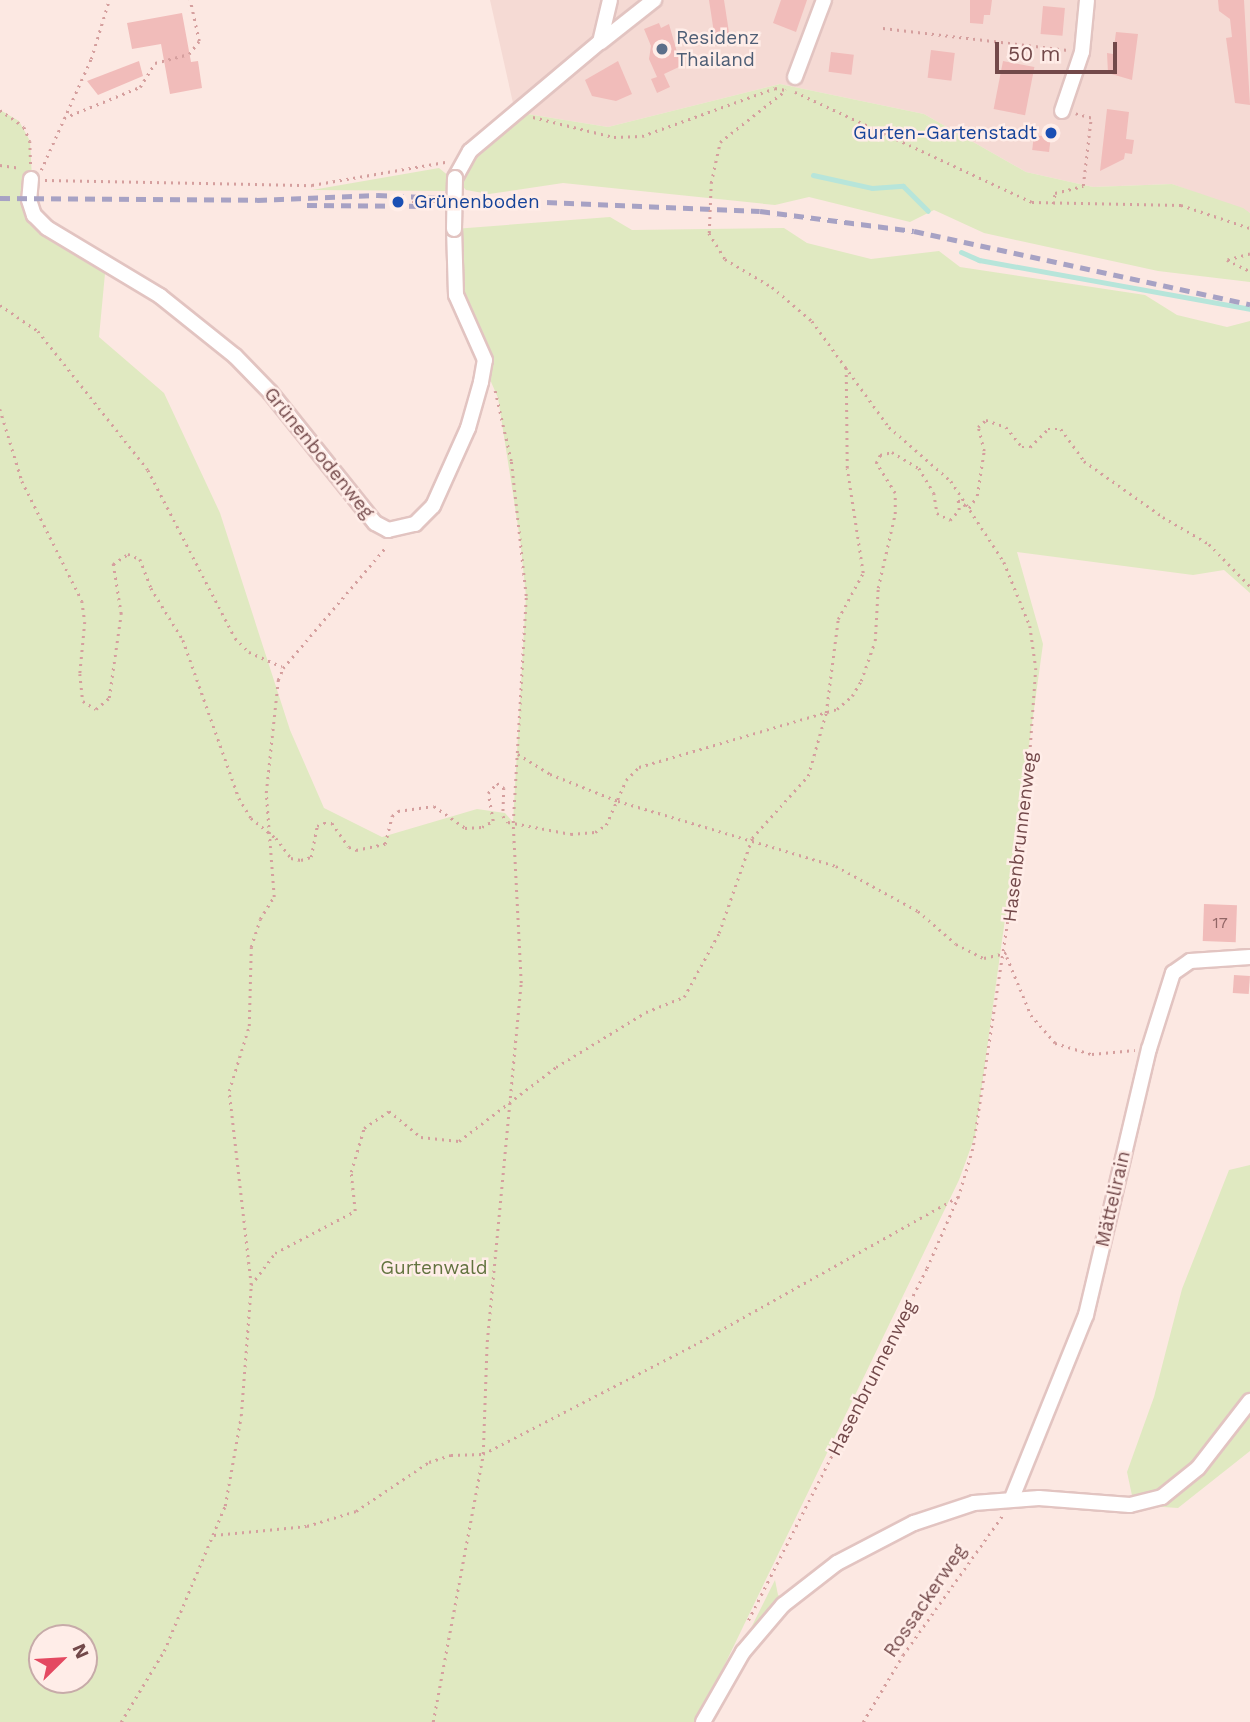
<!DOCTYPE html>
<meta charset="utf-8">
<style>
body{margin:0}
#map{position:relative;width:1250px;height:1722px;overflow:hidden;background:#fce8e2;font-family:"Work Sans",sans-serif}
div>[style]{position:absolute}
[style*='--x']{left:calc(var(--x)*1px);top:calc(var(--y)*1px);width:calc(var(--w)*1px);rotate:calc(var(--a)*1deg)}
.residential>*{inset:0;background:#f5dad4}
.green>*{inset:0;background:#e0e9c1}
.stream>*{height:5px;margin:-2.5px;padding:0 2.5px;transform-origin:2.5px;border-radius:2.5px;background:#b7e5da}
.building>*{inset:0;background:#f1bcba;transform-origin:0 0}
.path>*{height:2.5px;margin-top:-1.25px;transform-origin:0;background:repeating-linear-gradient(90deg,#d59f9e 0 2px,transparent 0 7px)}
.roads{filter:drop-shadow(2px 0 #e2c4c1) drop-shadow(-2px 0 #e2c4c1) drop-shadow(0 2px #e2c4c1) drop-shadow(0 -2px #e2c4c1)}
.street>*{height:14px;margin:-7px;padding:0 7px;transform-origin:7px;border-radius:7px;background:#fff}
.rail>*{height:5px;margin-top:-2.5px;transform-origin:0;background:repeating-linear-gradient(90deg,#a7a2c4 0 10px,transparent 0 17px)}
.path-bridge>*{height:2.5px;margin-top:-1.25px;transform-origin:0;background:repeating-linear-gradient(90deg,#d59f9e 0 2px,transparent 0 7px)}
.bridges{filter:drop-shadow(2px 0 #e2c4c1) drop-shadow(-2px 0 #e2c4c1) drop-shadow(0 2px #e2c4c1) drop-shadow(0 -2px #e2c4c1)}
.street-bridge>*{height:14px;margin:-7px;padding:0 7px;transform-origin:7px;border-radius:7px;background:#fff}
.dots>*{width:19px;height:19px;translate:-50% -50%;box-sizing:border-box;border:4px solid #ffede8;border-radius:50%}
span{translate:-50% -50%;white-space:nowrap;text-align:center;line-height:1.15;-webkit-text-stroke:5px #ffede8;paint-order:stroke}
.number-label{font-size:16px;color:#926666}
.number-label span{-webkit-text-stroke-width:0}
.service-label{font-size:19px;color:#4e5e75}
.left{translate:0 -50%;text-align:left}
.transit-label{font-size:19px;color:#164399}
.right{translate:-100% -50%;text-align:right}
.street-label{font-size:19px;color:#73494a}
.park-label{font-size:19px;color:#62733f}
.north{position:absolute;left:28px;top:1624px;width:70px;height:70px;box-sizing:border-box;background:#ffede8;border:2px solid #c7aba9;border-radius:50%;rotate:66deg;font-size:19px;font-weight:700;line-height:28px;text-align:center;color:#73494a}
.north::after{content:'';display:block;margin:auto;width:24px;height:32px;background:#e44961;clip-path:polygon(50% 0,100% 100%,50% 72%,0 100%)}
.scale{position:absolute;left:995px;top:42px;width:122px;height:32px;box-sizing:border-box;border:4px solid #73494a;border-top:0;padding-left:9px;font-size:21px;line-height:24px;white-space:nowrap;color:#73494a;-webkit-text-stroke:5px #ffede8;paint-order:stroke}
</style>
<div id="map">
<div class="residential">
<i style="clip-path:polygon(490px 0,1250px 0,1250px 213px,1172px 184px,1093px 187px,1026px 172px,924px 114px,780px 84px,608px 127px,515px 112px)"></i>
</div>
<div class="green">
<i style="clip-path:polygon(780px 84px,924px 114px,1026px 172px,1093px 187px,1172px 184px,1243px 208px,1250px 213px,1250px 282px,1158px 271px,984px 233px,934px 210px,910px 222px,809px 197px,775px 205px,563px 183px,489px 194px,466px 190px,455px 178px,461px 159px,515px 112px,608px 127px)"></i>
<i style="clip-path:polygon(evenodd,0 110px,19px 121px,30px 141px,34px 215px,106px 263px,99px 337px,164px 393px,220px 513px,290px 730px,324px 808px,382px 837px,477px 809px,505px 813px,513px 822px,526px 596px,520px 539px,498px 398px,462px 315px,454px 229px,610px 217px,632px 230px,784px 228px,807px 243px,871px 259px,939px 251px,960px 267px,1145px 295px,1177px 315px,1227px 327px,1250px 321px,1250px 593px,1224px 570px,1193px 575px,1017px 552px,1043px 644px,975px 1136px,959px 1180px,697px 1722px,0 1722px,0 110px,42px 1638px,84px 1638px,84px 1680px,42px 1680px,42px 1638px)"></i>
<i style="clip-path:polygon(439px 168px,450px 177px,448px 191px,312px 190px)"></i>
<i style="clip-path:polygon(1250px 1165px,1250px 1451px,1178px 1508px,1134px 1505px,1127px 1472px,1154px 1397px,1182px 1289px,1229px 1170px)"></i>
<i style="clip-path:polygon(775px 1580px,778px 1595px,785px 1599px,746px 1638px)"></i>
</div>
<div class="stream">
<i style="--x:813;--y:175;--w:60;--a:12.4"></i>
<i style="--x:872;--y:188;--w:31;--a:-4"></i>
<i style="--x:903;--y:186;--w:35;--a:45"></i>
<i style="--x:961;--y:252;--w:20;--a:24"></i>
<i style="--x:979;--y:260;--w:275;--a:10.2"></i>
</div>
<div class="building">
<i style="clip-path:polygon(709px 0,724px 0,730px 39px,716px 46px)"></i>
<i style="clip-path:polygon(781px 0,807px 0,796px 32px,773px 23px)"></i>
<i style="clip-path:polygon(970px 0,992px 0,990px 15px,984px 15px,983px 24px,970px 23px)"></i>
<i style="clip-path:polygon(1218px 0,1244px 0,1250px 105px,1235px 103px,1226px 38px,1232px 37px,1230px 19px,1219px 11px)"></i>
<i style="left:1043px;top:6px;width:22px;height:28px;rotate:5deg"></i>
<i style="clip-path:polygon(182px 13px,191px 62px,198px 61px,202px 88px,170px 94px,161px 44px,132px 49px,127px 23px)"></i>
<i style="clip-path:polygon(659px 23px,661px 28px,669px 24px,681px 66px,664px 74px,670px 87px,657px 93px,651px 79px,657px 77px,649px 59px,651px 46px,644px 29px)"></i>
<i style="clip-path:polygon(1116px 32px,1138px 34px,1132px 80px,1108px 73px,1107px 53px,1113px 54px)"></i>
<i style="left:931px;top:50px;width:24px;height:28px;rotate:7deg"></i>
<i style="left:831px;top:52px;width:23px;height:20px;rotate:7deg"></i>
<i style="clip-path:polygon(139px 61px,143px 76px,98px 95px,87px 81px)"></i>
<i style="clip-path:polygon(618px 61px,632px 94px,616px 101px,592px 96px,585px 80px)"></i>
<i style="left:1003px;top:61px;width:32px;height:49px;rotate:11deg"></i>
<i style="clip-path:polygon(1107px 109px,1129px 112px,1126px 139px,1134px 140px,1132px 154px,1125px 153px,1124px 159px,1100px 171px)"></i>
<i style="left:1034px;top:135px;width:17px;height:15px;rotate:7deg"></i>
<i style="left:1204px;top:904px;width:33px;height:37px;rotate:2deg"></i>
<i style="left:1234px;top:975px;width:16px;height:18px;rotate:4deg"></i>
</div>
<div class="path">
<i style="--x:883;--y:28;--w:186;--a:6.8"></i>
<i style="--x:795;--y:92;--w:261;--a:24.9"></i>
<i style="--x:1032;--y:202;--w:149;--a:1.2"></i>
<i style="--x:1181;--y:205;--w:73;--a:18.4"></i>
<i style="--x:0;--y:110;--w:29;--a:35"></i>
<i style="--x:24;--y:127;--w:15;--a:67"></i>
<i style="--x:30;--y:141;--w:24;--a:88"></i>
<i style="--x:533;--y:117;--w:83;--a:13.9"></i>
<i style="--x:614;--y:137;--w:28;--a:-2"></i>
<i style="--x:642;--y:136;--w:141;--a:-19.8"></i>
<i style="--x:775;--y:88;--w:11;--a:10"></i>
<i style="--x:64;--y:118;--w:82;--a:-22.2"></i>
<i style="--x:140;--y:87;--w:28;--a:-58"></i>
<i style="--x:155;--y:63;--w:35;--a:-15"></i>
<i style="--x:189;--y:54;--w:16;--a:-52"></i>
<i style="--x:199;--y:41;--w:42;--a:-102.4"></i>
<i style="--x:0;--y:165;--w:21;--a:8"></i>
<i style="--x:41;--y:170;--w:122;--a:-65.8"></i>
<i style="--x:91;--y:59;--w:62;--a:-73"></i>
<i style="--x:45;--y:180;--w:267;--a:1.1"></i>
<i style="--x:312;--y:185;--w:135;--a:-9.8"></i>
<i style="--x:711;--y:183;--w:42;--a:-77.6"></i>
<i style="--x:720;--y:142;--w:84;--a:-38.2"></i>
<i style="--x:398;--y:202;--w:43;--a:0"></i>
<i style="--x:1053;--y:204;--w:11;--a:-80"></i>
<i style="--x:1055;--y:193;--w:29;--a:-14"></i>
<i style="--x:1083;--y:186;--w:68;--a:-83.3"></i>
<i style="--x:1091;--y:118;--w:16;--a:-165"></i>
<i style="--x:709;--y:233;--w:31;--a:58"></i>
<i style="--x:725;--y:259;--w:55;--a:30.8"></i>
<i style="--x:772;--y:287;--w:52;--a:40.4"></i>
<i style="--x:812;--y:321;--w:131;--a:54"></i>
<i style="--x:889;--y:427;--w:82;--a:41.1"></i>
<i style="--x:951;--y:481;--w:97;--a:56.8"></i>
<i style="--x:1004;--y:562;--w:69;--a:67.9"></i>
<i style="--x:1030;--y:626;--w:42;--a:81.9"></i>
<i style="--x:1036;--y:668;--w:129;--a:94"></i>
<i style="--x:1027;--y:797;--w:356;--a:98.7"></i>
<i style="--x:973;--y:1149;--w:49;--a:106.6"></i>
<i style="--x:959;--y:1196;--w:80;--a:113.7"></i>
<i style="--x:927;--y:1269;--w:396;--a:116.9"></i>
<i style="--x:1250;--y:254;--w:24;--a:165"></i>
<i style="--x:1227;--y:260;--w:25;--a:26"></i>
<i style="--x:0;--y:305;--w:46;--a:34.4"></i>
<i style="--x:38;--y:331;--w:177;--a:51.6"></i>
<i style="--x:148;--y:470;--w:189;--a:62.6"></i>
<i style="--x:235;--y:638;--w:20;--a:45"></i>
<i style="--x:249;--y:652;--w:36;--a:24"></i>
<i style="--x:0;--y:409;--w:75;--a:73"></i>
<i style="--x:22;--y:481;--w:134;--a:63.4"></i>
<i style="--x:82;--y:601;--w:21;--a:82"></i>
<i style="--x:85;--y:622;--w:52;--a:95.5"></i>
<i style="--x:80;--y:674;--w:27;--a:84"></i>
<i style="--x:83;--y:701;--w:15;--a:32"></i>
<i style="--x:96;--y:709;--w:17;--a:-40"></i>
<i style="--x:109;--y:698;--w:85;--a:-81.9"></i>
<i style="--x:121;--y:614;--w:51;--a:-99.1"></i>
<i style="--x:113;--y:564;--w:18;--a:-34"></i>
<i style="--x:128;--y:554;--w:13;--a:23"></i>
<i style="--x:140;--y:559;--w:31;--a:69"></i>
<i style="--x:151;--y:588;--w:61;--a:58.4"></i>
<i style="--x:183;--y:640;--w:168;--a:70.5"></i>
<i style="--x:239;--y:798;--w:23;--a:59"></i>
<i style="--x:251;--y:818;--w:32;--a:39"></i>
<i style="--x:276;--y:838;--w:25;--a:53"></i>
<i style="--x:291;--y:858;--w:10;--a:11"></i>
<i style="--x:301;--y:860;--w:10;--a:-17"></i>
<i style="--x:311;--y:857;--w:32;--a:-79"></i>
<i style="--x:317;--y:826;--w:8;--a:-23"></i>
<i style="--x:324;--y:823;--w:8;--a:0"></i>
<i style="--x:332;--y:823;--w:29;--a:55"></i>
<i style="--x:349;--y:847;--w:8;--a:23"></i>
<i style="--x:356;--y:850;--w:30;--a:-12"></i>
<i style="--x:385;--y:844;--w:29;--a:-76"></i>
<i style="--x:392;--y:816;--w:8;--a:-40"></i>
<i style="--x:398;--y:811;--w:36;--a:-8"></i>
<i style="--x:434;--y:806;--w:38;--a:35"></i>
<i style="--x:465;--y:828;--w:17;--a:-3"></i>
<i style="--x:482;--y:827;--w:13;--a:-29"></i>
<i style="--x:493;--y:821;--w:28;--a:-100"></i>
<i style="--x:488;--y:793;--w:13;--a:-48"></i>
<i style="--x:497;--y:783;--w:9;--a:36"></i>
<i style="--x:504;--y:788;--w:28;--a:92"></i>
<i style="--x:503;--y:816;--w:8;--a:50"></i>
<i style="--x:508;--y:822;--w:64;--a:10.8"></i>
<i style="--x:571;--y:834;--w:24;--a:-5"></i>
<i style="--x:595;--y:832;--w:13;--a:-32"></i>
<i style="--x:606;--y:825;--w:49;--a:-66"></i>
<i style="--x:626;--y:780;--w:18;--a:-45"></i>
<i style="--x:639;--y:767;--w:206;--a:-16.3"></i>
<i style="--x:837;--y:709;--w:20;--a:-41"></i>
<i style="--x:852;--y:696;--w:17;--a:-59"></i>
<i style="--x:861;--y:681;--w:42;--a:-70.7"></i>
<i style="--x:875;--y:641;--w:53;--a:-86.8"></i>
<i style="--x:878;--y:588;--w:76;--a:-77.1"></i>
<i style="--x:895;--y:514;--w:21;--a:-90"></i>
<i style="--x:895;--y:493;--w:36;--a:-122"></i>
<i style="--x:876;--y:463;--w:9;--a:-63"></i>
<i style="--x:880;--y:455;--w:12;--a:-14"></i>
<i style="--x:892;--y:452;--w:31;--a:31"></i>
<i style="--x:919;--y:468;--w:29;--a:59"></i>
<i style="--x:934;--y:493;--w:20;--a:81"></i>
<i style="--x:937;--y:513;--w:15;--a:28"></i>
<i style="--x:950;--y:520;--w:13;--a:-48"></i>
<i style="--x:959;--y:510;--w:10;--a:-96"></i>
<i style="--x:958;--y:500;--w:14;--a:36"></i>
<i style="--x:969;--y:508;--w:14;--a:-56"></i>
<i style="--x:977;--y:496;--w:46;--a:-81.2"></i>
<i style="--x:984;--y:451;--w:25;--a:-104"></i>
<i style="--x:978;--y:427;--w:11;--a:-41"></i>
<i style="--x:986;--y:420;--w:21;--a:19"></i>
<i style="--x:1006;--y:427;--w:26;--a:51"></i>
<i style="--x:1022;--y:447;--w:8;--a:0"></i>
<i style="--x:1030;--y:447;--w:25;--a:-45"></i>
<i style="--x:1048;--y:429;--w:13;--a:0"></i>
<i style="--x:1061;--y:429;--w:39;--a:54"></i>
<i style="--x:1084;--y:461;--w:97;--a:35.3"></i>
<i style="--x:1163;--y:517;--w:53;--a:30.4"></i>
<i style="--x:1209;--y:544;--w:59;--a:45.7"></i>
<i style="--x:518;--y:754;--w:38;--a:32"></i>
<i style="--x:550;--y:774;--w:73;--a:21.7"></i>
<i style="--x:618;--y:801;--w:227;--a:16.6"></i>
<i style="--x:836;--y:866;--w:94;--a:28.8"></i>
<i style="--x:918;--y:911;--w:50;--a:41"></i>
<i style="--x:956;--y:944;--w:31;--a:27"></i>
<i style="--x:984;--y:958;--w:23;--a:-13"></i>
<i style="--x:1007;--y:957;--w:63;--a:67.5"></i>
<i style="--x:1031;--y:1015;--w:37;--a:49"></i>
<i style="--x:1055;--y:1043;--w:39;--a:17"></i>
<i style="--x:1092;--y:1054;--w:43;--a:-5.3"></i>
<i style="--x:251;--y:1285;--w:40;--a:-53"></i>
<i style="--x:275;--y:1253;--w:90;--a:-27.7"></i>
<i style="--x:355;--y:1211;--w:39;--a:-96"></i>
<i style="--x:351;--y:1172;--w:46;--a:-73.5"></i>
<i style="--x:364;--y:1128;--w:30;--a:-34"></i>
<i style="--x:389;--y:1111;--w:41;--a:39.1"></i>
<i style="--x:421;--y:1137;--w:38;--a:6"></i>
<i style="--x:459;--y:1141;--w:122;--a:-37.3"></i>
<i style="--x:556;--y:1067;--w:105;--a:-31.4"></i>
<i style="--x:646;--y:1012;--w:41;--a:-21.5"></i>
<i style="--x:684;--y:997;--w:73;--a:-61.3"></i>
<i style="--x:719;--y:933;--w:101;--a:-70.8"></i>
<i style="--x:752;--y:838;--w:84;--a:-47.9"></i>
<i style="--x:808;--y:776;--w:66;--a:-74.1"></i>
<i style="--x:826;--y:713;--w:95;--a:-82.7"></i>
<i style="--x:838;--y:619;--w:52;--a:-61.5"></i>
<i style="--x:863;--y:573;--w:106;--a:-98.7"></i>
<i style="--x:847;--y:468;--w:103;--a:-90.6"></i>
<i style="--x:214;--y:1535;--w:93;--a:-5.5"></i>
<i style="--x:307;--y:1526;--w:51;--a:-17"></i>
<i style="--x:356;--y:1511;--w:88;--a:-33.9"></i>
<i style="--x:429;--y:1462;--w:23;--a:-18"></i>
<i style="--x:451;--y:1455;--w:32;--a:-2"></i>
<i style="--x:483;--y:1454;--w:237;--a:-27.3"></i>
<i style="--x:694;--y:1345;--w:304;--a:-29.3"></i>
<i style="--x:121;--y:1722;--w:83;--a:-58.8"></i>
<i style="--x:164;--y:1651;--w:157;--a:-67.2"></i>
<i style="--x:225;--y:1506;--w:91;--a:-79.9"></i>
<i style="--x:241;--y:1416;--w:131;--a:-85.6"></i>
<i style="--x:251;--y:1285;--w:195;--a:-96.5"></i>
<i style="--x:229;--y:1091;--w:68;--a:-72.9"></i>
<i style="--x:249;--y:1026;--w:79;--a:-88.5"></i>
<i style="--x:251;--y:947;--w:29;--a:-72"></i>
<i style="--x:260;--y:919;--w:26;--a:-58"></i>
<i style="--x:274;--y:897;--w:104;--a:-94.4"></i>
<i style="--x:266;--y:793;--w:114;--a:-83.9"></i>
<i style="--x:278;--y:680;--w:13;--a:-67"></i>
<i style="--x:283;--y:668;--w:160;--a:-49.6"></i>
<i style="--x:433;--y:1722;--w:273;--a:-79.4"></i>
<i style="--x:483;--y:1454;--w:112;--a:-88"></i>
<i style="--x:487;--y:1342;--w:361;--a:-84.6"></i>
<i style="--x:521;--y:983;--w:160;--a:-92.9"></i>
<i style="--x:513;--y:823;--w:227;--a:-86.7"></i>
<i style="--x:526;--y:596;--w:136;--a:-96.3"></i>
<i style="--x:511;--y:461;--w:72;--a:-102.9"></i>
<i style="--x:863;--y:1722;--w:78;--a:-59.2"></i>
<i style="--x:903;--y:1655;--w:171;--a:-54.5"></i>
</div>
<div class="roads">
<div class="street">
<i style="--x:601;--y:42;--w:68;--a:-38.4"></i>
<i style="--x:795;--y:77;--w:82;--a:-69.4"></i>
<i style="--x:1062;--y:111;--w:62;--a:-71.3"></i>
<i style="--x:1082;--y:52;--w:52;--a:-84.5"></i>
<i style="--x:455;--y:178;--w:31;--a:-61"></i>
<i style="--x:470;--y:151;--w:170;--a:-40"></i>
<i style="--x:600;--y:42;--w:43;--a:-76.6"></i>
<i style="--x:31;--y:179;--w:21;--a:95"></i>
<i style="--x:29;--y:200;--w:16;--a:72"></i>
<i style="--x:34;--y:215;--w:18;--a:45"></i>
<i style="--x:47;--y:228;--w:132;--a:31"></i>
<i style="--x:160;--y:296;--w:96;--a:38.7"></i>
<i style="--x:235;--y:356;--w:50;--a:45.8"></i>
<i style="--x:270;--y:392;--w:168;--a:51.3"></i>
<i style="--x:375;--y:523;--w:15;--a:28"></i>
<i style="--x:388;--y:530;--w:28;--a:-13"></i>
<i style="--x:415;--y:524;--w:25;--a:-45"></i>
<i style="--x:433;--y:506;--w:85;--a:-65.8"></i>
<i style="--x:468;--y:428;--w:48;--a:-74.2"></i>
<i style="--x:481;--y:382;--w:22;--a:-80"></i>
<i style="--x:485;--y:360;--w:71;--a:-114"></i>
<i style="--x:456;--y:295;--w:66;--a:-91.7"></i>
<i style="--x:1012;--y:1498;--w:197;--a:-68"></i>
<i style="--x:1086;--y:1315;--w:273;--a:-76.7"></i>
<i style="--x:1149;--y:1049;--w:80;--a:-72.5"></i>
<i style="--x:1173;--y:973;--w:21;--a:-35"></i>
<i style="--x:1190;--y:961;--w:60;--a:-3.8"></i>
<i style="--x:703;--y:1722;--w:81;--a:-60.3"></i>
<i style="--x:743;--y:1652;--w:62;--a:-49.6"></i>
<i style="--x:783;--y:1605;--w:68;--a:-37.9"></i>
<i style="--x:837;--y:1563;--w:87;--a:-27.5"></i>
<i style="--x:914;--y:1523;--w:63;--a:-18.4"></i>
<i style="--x:974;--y:1503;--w:65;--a:-4.4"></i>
<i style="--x:1039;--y:1498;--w:91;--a:4.4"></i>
<i style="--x:1130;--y:1505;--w:33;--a:-14"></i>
<i style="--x:1162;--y:1497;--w:46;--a:-38.9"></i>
<i style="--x:1198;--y:1468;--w:85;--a:-52.2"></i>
</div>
</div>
<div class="rail">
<i style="--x:0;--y:198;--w:257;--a:0.4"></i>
<i style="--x:257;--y:200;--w:120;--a:-2.4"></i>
<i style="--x:377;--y:195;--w:383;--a:2.4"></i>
<i style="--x:760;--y:211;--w:155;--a:7.4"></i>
<i style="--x:914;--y:231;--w:344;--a:12.3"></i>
<i style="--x:307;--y:205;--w:126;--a:0.5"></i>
</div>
<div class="path-bridge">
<i style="--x:709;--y:233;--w:50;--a:-87.7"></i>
</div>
<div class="bridges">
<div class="street-bridge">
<i style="--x:454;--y:229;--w:51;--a:-88.9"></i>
</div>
</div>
<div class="dots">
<i style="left:662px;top:49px;background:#5c6f8a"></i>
<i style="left:1051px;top:133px;background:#1a4fb4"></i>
<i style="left:398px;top:202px;background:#1a4fb4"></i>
</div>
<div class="number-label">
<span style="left:1220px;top:923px">17</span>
</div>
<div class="service-label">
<span class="left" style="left:676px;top:49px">Residenz<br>Thailand</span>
</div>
<div class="transit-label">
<span class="right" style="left:1037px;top:133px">Gurten-Gartenstadt</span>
<span class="left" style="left:414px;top:202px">Grünenboden</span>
</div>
<div class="street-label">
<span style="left:319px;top:453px;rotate:51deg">Grünenbodenweg</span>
<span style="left:1020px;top:837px;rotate:-83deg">Hasenbrunnenweg</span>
<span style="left:1113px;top:1199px;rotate:-77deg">Mättelirain</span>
<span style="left:872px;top:1378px;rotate:-63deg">Hasenbrunnenweg</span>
<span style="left:925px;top:1601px;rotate:-56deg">Rossackerweg</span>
</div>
<div class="park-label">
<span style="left:434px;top:1268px">Gurtenwald</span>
</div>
<div class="north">N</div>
<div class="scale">50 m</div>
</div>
